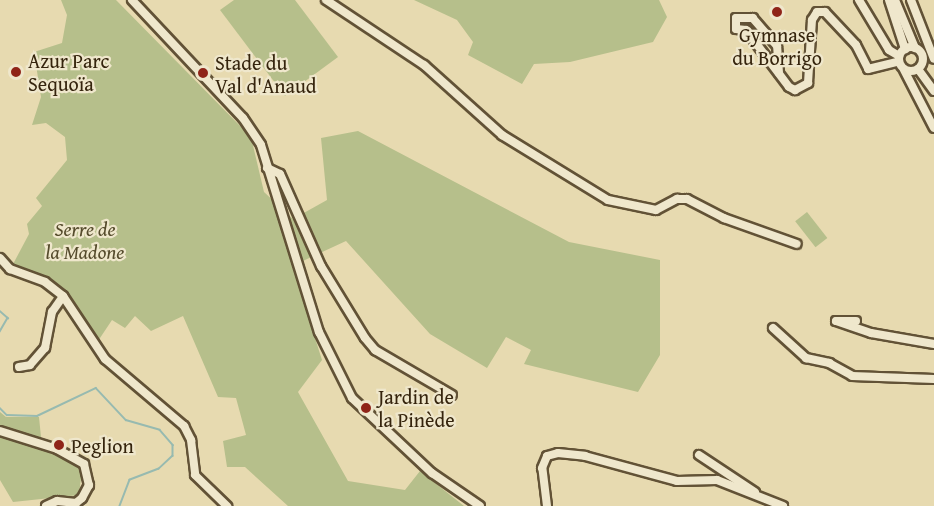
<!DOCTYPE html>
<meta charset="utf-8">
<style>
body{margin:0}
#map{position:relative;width:934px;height:506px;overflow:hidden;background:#e7dab0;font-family:"Gentium Book Plus",serif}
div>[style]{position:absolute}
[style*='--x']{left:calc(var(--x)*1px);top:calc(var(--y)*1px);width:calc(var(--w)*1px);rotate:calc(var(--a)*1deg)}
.green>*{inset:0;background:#b6bf8b;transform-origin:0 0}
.stream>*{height:1.5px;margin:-0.75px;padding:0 0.75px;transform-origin:0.75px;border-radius:0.75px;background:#97bab0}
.roads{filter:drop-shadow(2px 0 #625236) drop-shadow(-2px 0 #625236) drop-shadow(0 2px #625236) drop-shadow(0 -2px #625236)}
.minor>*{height:8px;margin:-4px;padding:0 4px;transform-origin:4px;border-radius:4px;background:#efe7cc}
.minor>.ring{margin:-4px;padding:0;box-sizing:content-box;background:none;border:8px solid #efe7cc;border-radius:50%}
.dots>*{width:16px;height:16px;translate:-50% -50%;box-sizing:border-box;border:3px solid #efe7cc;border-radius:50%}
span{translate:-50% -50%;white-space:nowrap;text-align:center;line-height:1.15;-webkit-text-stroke:4.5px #efe7cc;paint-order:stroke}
.poi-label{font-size:20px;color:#35240d}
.left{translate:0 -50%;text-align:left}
.park-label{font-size:20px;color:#554b2c;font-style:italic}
</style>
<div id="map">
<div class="green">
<i style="clip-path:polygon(61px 0,116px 0,251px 137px,264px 192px,293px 219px,327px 200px,321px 138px,358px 131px,569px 242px,660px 260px,660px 355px,638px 392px,524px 364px,531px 350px,506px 337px,487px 368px,430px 334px,346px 241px,292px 266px,322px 360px,298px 392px,348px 481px,405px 490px,420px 471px,464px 506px,288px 506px,245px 467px,227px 467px,223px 441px,246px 435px,236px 398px,218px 397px,183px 316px,151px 331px,135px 316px,125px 328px,112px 320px,96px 344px,76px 306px,58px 285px,38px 274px,12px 266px,29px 234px,27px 224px,42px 206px,36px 198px,67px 160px,65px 137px,46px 123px,32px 125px,41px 97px,34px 52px,62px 43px,67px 15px)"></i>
<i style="clip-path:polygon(234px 0,295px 0,338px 57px,285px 96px,220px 10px)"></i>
<i style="clip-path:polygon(414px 0,659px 0,667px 17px,653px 42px,570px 62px,534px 64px,522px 84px,468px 55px,473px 42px,457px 20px)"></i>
<i style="left:807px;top:212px;width:33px;height:15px;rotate:52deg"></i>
<i style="clip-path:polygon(0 412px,6px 417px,39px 417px,42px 447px,82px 469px,79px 495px,13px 502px,0 480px)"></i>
</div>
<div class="stream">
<i style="--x:0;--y:311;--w:11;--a:41"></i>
<i style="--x:8;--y:318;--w:16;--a:120"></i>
<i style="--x:0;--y:408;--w:10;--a:45"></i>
<i style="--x:7;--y:415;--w:30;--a:2"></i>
<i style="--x:37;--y:416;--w:65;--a:-25.4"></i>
<i style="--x:96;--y:388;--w:44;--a:46.8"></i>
<i style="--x:126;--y:420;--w:35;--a:16"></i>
<i style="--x:160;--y:430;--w:20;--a:49"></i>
<i style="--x:173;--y:445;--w:11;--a:90"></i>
<i style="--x:173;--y:456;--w:19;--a:137"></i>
<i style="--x:159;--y:469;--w:31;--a:159"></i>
<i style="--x:130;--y:480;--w:28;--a:111"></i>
</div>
<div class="roads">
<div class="minor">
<i style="--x:132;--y:0;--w:162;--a:46.8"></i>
<i style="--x:243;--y:118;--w:32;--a:56"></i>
<i style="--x:261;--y:145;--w:196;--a:72.8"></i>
<i style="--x:319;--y:332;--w:74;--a:63.4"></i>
<i style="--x:352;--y:398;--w:110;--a:43.2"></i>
<i style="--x:432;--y:473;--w:58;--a:34.5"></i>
<i style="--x:326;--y:0;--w:118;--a:33.6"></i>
<i style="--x:424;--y:65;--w:105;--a:41.9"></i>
<i style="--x:502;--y:135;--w:124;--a:31.5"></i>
<i style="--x:608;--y:200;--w:49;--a:11.8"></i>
<i style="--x:656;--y:210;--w:24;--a:-28"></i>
<i style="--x:677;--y:199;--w:10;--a:0"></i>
<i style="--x:687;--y:199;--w:42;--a:27.2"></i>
<i style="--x:724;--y:218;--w:77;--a:19.6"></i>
<i style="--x:859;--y:0;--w:58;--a:59"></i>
<i style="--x:889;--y:50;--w:12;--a:31"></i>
<i style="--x:889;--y:0;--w:52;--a:71.9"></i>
<i style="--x:895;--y:0;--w:52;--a:67.4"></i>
<i style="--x:911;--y:0;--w:63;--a:68.7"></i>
<i class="ring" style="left:899px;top:47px;width:16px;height:16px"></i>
<i style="--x:918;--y:69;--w:27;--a:54"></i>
<i style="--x:904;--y:70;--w:65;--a:62.7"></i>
<i style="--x:779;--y:73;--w:27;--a:-94"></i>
<i style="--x:777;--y:46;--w:37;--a:-131"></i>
<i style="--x:753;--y:18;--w:17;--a:180"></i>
<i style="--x:736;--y:18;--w:11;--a:90"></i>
<i style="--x:736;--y:29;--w:10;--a:6"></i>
<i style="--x:746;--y:30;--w:71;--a:53"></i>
<i style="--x:789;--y:87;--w:7;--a:27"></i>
<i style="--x:795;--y:90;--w:15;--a:-28"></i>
<i style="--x:808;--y:83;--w:63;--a:-86.4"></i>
<i style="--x:812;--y:20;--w:9;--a:-58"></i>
<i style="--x:817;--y:12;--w:8;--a:0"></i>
<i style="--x:825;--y:12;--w:45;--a:46.8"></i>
<i style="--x:856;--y:45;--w:27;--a:63"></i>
<i style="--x:868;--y:69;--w:32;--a:-14"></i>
<i style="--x:267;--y:168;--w:14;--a:25"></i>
<i style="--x:280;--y:174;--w:101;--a:66"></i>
<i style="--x:321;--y:266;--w:84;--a:58.6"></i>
<i style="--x:365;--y:338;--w:16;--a:50"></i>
<i style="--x:375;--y:350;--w:89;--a:30.3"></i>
<i style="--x:0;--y:258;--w:15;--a:48"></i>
<i style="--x:10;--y:269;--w:37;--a:20"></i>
<i style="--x:45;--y:282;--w:23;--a:38"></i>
<i style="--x:63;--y:296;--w:76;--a:56.3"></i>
<i style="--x:105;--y:359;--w:104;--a:40.3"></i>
<i style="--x:184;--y:426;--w:16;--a:63"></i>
<i style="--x:191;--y:440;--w:35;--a:83"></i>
<i style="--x:195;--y:475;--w:45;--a:44.1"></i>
<i style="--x:856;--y:321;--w:20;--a:180"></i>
<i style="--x:836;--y:321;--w:37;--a:19"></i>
<i style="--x:871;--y:333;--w:64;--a:9.9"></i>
<i style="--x:773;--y:328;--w:45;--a:42.3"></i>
<i style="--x:806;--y:358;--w:24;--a:12"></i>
<i style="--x:829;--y:363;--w:26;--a:29"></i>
<i style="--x:852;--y:376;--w:82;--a:2.1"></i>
<i style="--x:19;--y:367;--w:11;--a:-10"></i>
<i style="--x:30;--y:365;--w:23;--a:-49"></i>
<i style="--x:45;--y:348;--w:37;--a:-79"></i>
<i style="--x:52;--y:312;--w:19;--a:-55"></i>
<i style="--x:0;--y:431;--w:60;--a:17.5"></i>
<i style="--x:57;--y:449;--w:31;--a:29"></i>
<i style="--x:84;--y:464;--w:22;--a:77"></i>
<i style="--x:89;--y:485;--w:15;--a:118"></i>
<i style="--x:82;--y:498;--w:8;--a:140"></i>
<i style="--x:76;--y:503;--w:19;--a:-174"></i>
<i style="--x:57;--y:501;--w:12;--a:156"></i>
<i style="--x:699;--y:455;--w:67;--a:33.5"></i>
<i style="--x:547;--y:506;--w:38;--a:-97"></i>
<i style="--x:542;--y:468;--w:13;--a:-67"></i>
<i style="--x:547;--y:456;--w:11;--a:-15"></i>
<i style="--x:558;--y:453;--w:27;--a:6"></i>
<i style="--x:585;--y:456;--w:95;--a:15.2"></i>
<i style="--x:677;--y:481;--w:40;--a:-1.4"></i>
<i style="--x:717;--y:480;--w:71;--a:21.5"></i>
</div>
</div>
<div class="dots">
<i style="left:777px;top:12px;background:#8f2418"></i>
<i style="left:16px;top:72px;background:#8f2418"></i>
<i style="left:203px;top:73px;background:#8f2418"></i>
<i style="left:366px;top:408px;background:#8f2418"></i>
<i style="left:59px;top:445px;background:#8f2418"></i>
</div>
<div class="poi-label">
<span style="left:777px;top:46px">Gymnase<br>du Borrigo</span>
<span class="left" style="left:28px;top:72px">Azur Parc<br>Sequoïa</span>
<span class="left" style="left:215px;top:74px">Stade du<br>Val d'Anaud</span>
<span class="left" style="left:378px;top:408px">Jardin de<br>la Pinède</span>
<span class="left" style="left:71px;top:445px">Peglion</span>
</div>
<div class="park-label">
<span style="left:85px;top:240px">Serre de<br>la Madone</span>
</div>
</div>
